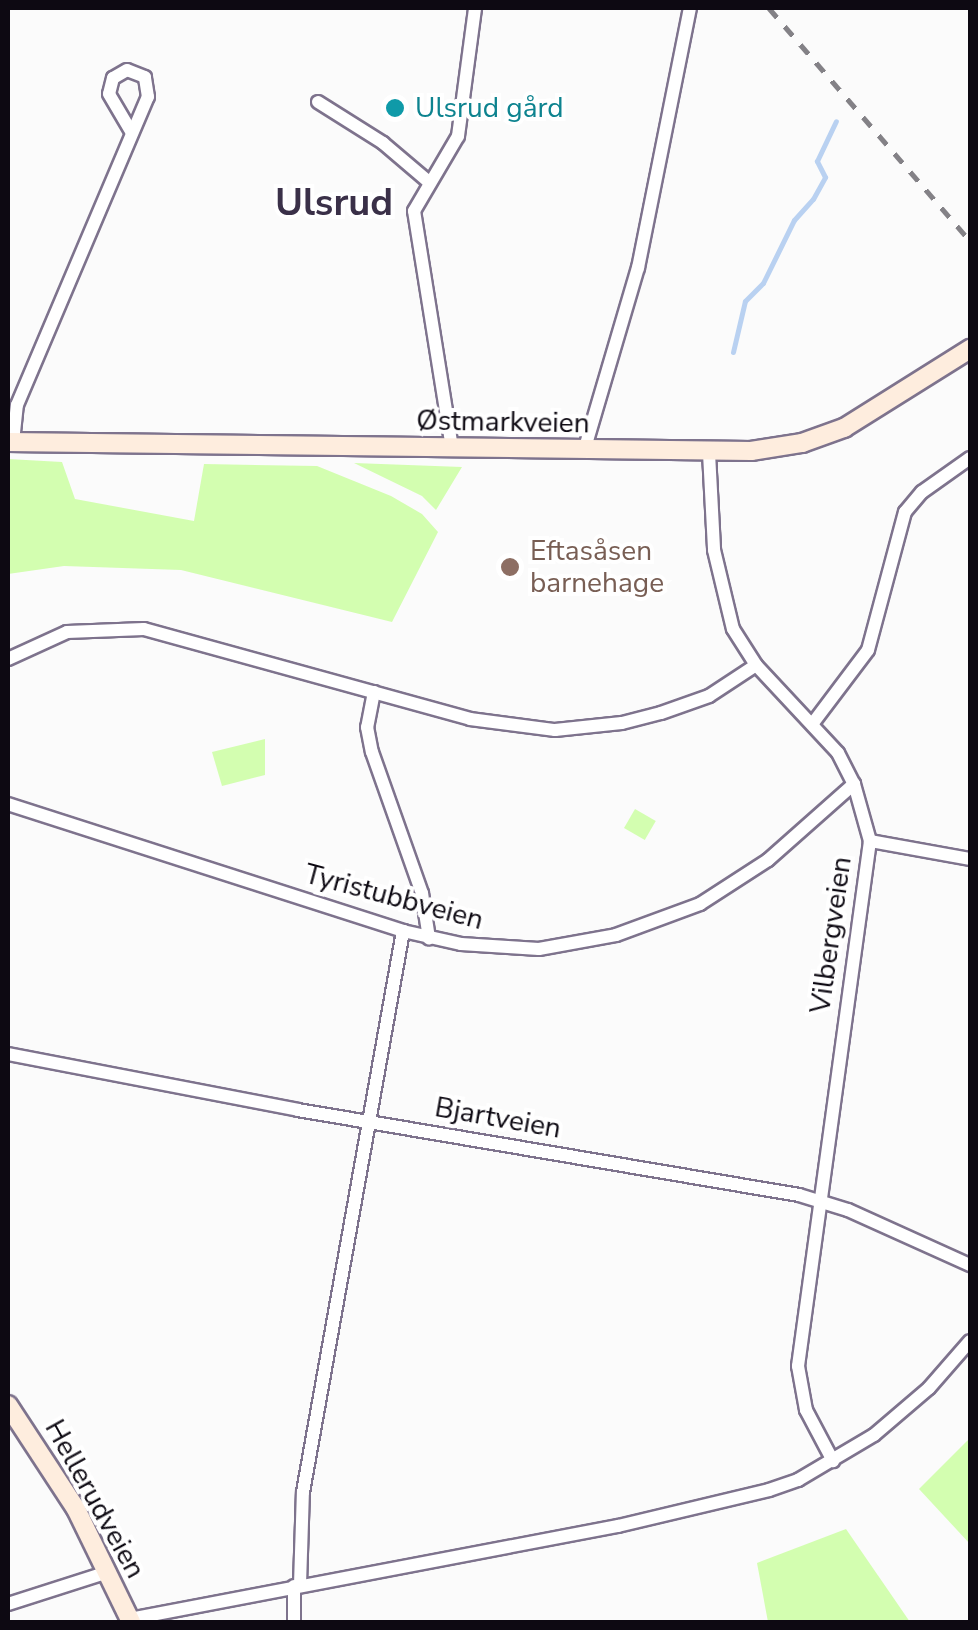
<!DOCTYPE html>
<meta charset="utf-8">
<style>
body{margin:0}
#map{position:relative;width:978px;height:1630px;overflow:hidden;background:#fbfbfb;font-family:"Nunito Sans",sans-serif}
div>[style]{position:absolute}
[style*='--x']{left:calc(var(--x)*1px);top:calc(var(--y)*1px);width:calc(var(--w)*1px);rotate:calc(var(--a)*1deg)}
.green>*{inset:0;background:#d3feb0;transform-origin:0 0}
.stream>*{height:5px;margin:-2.5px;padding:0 2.5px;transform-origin:2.5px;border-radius:2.5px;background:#b9d1f1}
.roads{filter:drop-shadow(2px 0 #7e738d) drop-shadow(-2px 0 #7e738d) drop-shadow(0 2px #7e738d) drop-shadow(0 -2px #7e738d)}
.street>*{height:12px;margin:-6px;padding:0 6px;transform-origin:6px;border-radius:6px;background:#fff}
.secondary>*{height:18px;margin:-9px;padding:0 9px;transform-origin:9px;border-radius:9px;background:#feedde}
.rail>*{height:5px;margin-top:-2.5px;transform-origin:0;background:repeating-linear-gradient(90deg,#838186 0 12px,transparent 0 24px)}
.dots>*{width:28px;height:28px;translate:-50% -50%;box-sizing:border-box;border:5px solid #fff;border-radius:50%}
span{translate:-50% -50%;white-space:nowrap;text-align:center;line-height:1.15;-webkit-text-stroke:8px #fff;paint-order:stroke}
.culture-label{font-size:28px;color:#0d838f}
.left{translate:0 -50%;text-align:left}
.street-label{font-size:28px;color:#0d0912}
.education-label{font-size:28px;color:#785e54}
.district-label{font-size:38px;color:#3a3048;font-weight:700}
.frame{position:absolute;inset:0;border:10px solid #0d0912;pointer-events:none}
</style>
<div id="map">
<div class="green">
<i style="clip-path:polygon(8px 459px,62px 462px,75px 499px,194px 521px,204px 464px,317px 466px,391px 496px,422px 514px,438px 532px,392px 622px,181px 570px,64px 566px,8px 574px)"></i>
<i style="clip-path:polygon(354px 463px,462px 467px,436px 510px,422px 496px)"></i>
<i style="clip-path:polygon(265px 739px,265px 775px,222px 786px,212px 752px)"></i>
<i style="left:635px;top:809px;width:24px;height:22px;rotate:30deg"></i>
<i style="clip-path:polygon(970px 1438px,970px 1544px,919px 1489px)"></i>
<i style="clip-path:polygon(846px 1529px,910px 1622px,768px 1622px,757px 1563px)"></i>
</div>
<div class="stream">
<i style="--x:733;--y:352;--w:52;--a:-76.8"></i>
<i style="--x:745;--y:301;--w:25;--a:-45"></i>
<i style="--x:763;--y:283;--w:70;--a:-63.8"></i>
<i style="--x:794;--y:220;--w:28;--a:-48"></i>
<i style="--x:813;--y:199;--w:25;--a:-61"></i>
<i style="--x:825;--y:177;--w:18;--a:-117"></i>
<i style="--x:817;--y:161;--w:44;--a:-64.6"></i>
</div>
<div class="roads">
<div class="street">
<i style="--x:318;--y:102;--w:77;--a:32.2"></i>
<i style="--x:383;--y:143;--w:60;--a:40.3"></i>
<i style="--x:13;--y:442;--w:37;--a:-84"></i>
<i style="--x:17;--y:405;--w:335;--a:-67"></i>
<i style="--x:148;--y:97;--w:20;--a:-99"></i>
<i style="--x:145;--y:77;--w:19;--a:-159"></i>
<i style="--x:127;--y:70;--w:16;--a:150"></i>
<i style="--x:113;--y:78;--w:16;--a:104"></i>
<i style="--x:109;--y:94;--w:45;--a:59.5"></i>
<i style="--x:452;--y:448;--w:240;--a:-99.1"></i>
<i style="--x:414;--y:211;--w:87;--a:-59.6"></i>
<i style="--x:458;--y:136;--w:129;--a:-82.4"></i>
<i style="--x:584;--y:451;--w:191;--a:-73.6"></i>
<i style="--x:638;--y:268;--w:265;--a:-78.7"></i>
<i style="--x:709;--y:453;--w:97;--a:87"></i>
<i style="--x:714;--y:550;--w:81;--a:76.5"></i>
<i style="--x:733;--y:629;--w:43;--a:57.4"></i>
<i style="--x:756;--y:665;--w:120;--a:47"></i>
<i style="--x:838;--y:753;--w:35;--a:63"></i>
<i style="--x:854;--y:784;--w:59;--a:74.3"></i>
<i style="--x:870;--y:841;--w:530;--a:97.81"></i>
<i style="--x:798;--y:1366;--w:45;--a:79.7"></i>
<i style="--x:806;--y:1410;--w:58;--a:62.1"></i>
<i style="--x:8;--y:659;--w:65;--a:-24.6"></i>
<i style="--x:67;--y:632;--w:77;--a:-2.2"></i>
<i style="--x:144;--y:629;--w:338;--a:15.4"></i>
<i style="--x:470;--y:719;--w:86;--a:7.4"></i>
<i style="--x:555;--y:730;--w:67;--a:-6"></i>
<i style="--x:622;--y:723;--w:40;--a:-14.4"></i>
<i style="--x:661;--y:713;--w:51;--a:-19.5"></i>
<i style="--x:709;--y:696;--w:56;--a:-33.4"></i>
<i style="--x:374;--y:692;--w:36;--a:101"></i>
<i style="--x:367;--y:727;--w:25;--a:79"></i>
<i style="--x:372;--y:752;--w:150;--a:70.5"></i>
<i style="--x:422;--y:893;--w:46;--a:81.2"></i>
<i style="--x:813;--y:723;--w:91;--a:-53"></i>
<i style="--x:868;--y:650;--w:143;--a:-75"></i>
<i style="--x:905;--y:512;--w:26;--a:-50"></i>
<i style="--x:922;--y:492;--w:59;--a:-35.3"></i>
<i style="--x:8;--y:804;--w:415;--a:17.8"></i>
<i style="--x:403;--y:931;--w:59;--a:12.6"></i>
<i style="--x:461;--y:944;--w:78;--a:3.7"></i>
<i style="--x:539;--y:949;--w:78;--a:-10.3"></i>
<i style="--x:616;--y:935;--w:90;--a:-20.3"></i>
<i style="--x:700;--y:904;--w:81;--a:-32.9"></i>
<i style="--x:768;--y:860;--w:115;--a:-41.5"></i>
<i style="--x:870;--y:841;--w:102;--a:10.2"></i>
<i style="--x:8;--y:1054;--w:295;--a:10.9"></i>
<i style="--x:298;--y:1110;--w:508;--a:9.63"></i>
<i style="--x:799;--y:1195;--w:51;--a:17"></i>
<i style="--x:848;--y:1210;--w:134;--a:24.3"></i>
<i style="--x:300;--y:1585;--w:93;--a:-88.2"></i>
<i style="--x:303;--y:1492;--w:570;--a:-79.89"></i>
<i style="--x:8;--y:1604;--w:105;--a:-17.7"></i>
<i style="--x:130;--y:1619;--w:497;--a:-10.8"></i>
<i style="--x:618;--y:1526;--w:155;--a:-13.4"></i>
<i style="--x:769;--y:1490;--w:31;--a:-19"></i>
<i style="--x:798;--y:1480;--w:88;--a:-30.6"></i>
<i style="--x:874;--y:1435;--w:72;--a:-40.5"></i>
<i style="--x:929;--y:1388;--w:62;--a:-48.9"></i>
<i style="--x:294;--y:1622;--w:36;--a:-90"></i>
</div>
<div class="secondary">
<i style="--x:8;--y:442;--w:743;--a:0.69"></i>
<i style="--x:751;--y:451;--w:52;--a:-8.9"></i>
<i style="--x:802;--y:443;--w:45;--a:-19.7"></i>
<i style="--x:844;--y:428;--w:149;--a:-32.1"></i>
<i style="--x:8;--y:1405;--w:124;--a:56.8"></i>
<i style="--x:76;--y:1509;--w:126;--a:64"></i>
</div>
</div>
<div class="rail">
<i style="--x:769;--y:8;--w:308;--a:49.2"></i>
</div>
<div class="dots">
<i style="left:395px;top:108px;background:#0f9aa8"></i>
<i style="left:510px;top:567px;background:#8d6e63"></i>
</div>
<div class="culture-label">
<span class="left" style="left:415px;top:108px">Ulsrud gård</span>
</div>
<div class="street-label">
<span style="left:503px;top:422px;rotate:1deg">Østmarkveien</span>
<span style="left:394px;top:897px;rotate:15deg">Tyristubbveien</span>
<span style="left:831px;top:935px;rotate:-82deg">Vilbergveien</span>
<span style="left:498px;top:1118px;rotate:10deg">Bjartveien</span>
<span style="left:95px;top:1499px;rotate:61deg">Hellerudveien</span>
</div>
<div class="education-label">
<span class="left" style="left:530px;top:567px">Eftasåsen<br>barnehage</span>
</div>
<div class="district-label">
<span style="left:334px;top:203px">Ulsrud</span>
</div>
<div class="frame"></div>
</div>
